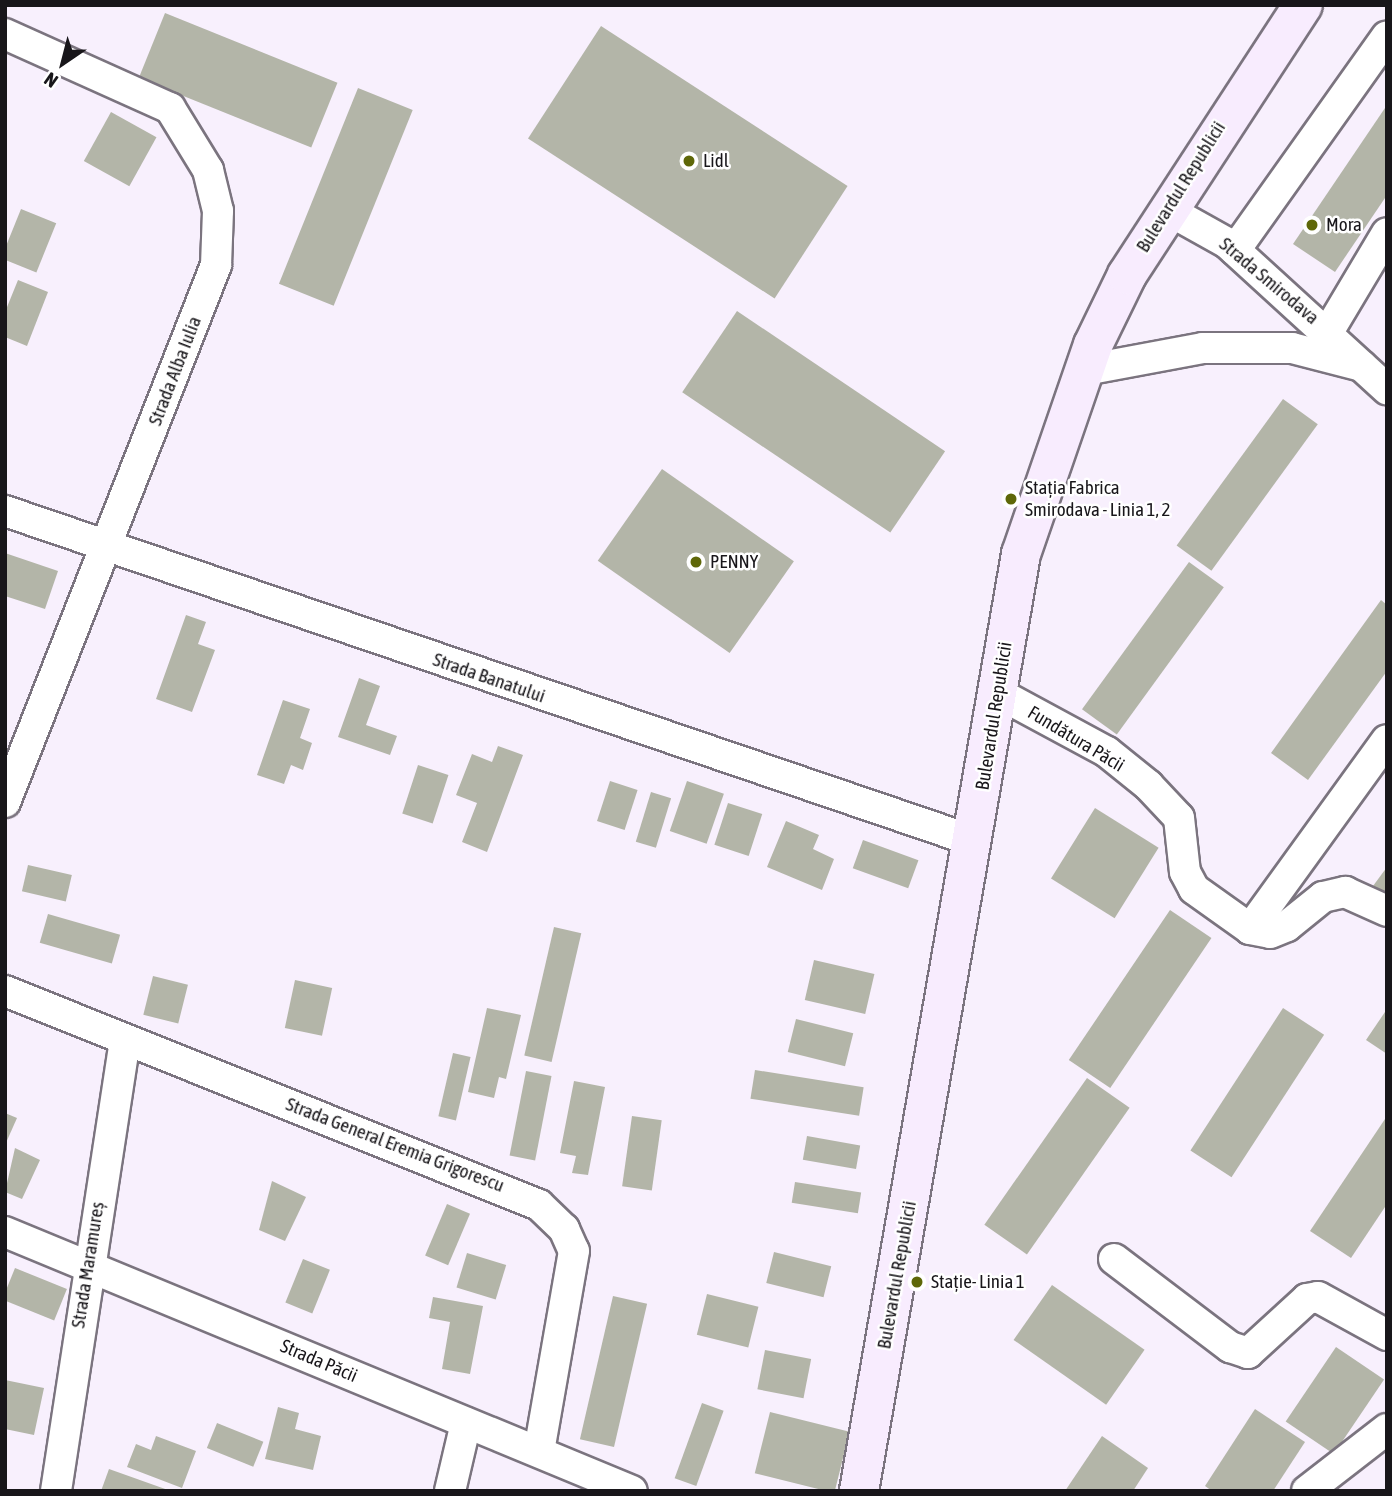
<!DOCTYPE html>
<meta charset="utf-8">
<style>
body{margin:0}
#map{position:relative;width:1392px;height:1496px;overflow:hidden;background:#f8f0fd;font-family:"Asap Condensed",sans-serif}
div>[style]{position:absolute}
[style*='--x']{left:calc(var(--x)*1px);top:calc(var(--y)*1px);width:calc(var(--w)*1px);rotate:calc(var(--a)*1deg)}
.building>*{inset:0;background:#b3b5a8;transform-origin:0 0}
.roads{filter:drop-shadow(2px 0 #7b747f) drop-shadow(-2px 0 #7b747f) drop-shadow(0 2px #7b747f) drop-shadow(0 -2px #7b747f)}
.minor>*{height:30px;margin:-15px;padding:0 15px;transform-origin:15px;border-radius:15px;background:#fff}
.secondary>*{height:38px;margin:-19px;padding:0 19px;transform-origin:19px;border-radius:19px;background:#f8ecfe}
.dots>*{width:19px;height:19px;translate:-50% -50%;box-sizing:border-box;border:4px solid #fff;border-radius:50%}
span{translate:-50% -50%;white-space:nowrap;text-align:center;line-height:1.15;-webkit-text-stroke:5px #fff;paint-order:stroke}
.poi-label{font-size:19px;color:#18161a}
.left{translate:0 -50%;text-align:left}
.street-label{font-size:19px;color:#18161a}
.frame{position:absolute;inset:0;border:7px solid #18161a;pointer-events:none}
.north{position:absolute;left:28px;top:28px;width:70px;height:70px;-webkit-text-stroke:5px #fff;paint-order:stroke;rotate:215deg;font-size:19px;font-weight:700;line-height:28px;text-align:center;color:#18161a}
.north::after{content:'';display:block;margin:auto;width:24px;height:32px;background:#18161a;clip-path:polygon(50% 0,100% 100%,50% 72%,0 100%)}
</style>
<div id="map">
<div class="building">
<i style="left:165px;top:13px;width:186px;height:70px;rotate:22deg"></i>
<i style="left:601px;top:26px;width:294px;height:134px;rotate:33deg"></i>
<i style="left:358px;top:88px;width:59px;height:211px;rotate:22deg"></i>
<i style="clip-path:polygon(1387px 105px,1387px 195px,1335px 272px,1293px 244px)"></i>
<i style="left:111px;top:112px;width:52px;height:56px;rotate:29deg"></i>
<i style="left:21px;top:209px;width:38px;height:53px;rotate:22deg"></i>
<i style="clip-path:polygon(18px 280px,48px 292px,27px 346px,5px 337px,5px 312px)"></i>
<i style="left:737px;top:311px;width:251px;height:98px;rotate:34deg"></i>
<i style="left:1283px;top:399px;width:43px;height:181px;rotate:36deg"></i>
<i style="left:662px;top:469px;width:161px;height:112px;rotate:35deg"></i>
<i style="clip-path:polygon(5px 553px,58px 571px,45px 609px,5px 596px)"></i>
<i style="left:1189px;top:562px;width:43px;height:182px;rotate:36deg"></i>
<i style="clip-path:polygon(1381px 600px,1387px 605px,1387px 671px,1308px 780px,1271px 753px)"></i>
<i style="clip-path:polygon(186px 615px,206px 622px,198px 644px,215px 650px,192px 712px,156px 699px)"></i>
<i style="clip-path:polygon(359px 678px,380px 686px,366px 725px,397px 736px,390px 755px,338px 737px)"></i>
<i style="clip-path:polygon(283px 700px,310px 709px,300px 738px,312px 743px,303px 770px,291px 765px,284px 784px,257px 775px)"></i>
<i style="clip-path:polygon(498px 746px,523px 755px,487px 852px,462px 842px,477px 803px,456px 795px,472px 754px,492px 762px)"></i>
<i style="left:418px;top:765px;width:32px;height:51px;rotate:18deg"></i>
<i style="left:610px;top:781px;width:29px;height:42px;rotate:18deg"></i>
<i style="left:687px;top:781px;width:39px;height:53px;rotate:19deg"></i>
<i style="left:651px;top:792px;width:21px;height:52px;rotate:17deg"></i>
<i style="left:728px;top:803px;width:36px;height:44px;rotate:18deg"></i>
<i style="left:1095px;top:808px;width:75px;height:83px;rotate:32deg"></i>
<i style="clip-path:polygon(786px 821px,819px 835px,813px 849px,834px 859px,822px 890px,767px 867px)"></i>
<i style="left:863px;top:840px;width:59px;height:30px;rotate:20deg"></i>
<i style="left:28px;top:865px;width:45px;height:27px;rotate:13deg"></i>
<i style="clip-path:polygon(1387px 867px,1387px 896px,1373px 886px)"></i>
<i style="left:1170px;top:910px;width:50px;height:181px;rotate:34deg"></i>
<i style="left:48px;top:914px;width:75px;height:30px;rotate:16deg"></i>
<i style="left:554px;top:927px;width:28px;height:132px;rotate:13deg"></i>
<i style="left:814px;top:960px;width:62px;height:41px;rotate:13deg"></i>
<i style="left:153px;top:976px;width:36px;height:40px;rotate:14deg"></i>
<i style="left:295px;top:980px;width:38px;height:49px;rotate:12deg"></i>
<i style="clip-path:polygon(487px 1008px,521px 1015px,506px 1079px,499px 1077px,494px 1098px,468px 1092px)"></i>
<i style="left:1283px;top:1008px;width:49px;height:170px;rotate:33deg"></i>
<i style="clip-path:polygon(1387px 1009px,1387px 1054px,1366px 1040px)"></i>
<i style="left:796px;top:1019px;width:59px;height:34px;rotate:14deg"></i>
<i style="left:453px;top:1053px;width:18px;height:65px;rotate:13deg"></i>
<i style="left:755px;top:1070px;width:110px;height:29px;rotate:9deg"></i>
<i style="left:526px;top:1071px;width:26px;height:86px;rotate:11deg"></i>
<i style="left:1087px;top:1078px;width:52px;height:179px;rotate:35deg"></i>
<i style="clip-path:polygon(574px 1081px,605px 1087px,588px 1175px,572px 1173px,576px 1156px,560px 1153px)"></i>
<i style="clip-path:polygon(5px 1113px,17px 1118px,5px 1145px)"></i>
<i style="left:632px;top:1116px;width:30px;height:71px;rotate:8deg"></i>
<i style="clip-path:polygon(1387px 1116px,1387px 1204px,1351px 1258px,1310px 1231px)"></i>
<i style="left:807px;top:1136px;width:54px;height:24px;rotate:10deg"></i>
<i style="clip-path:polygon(15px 1148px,40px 1160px,22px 1199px,5px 1192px)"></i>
<i style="clip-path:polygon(272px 1181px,306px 1197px,285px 1241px,259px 1230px)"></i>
<i style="left:795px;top:1182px;width:67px;height:21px;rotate:9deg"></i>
<i style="left:447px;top:1204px;width:25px;height:56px;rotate:23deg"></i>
<i style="left:774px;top:1252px;width:59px;height:32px;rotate:14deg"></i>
<i style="left:467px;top:1253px;width:41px;height:36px;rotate:17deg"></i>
<i style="left:303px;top:1259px;width:29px;height:47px;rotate:22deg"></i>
<i style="left:15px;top:1268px;width:56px;height:34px;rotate:22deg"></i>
<i style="left:1052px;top:1285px;width:113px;height:67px;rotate:35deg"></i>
<i style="left:707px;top:1294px;width:53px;height:42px;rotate:14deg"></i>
<i style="left:613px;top:1296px;width:35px;height:147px;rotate:13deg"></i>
<i style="clip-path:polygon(433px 1297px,483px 1306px,470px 1374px,442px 1369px,450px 1322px,429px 1318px)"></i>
<i style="left:1336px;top:1347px;width:58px;height:90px;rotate:34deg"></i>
<i style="left:765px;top:1350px;width:47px;height:40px;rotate:11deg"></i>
<i style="clip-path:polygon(5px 1380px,44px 1388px,34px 1435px,5px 1429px)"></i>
<i style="left:702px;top:1403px;width:23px;height:80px;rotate:20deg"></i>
<i style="clip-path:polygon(278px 1407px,299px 1413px,295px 1429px,321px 1436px,313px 1470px,265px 1459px)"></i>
<i style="clip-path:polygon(1255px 1409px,1305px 1442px,1273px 1491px,1212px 1491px,1205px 1486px)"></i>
<i style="left:770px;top:1412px;width:82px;height:63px;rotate:14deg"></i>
<i style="left:217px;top:1423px;width:50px;height:27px;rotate:22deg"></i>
<i style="clip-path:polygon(156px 1436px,196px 1451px,182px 1488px,127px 1467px,136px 1444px,151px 1450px)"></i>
<i style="clip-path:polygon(1102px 1436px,1148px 1468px,1133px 1491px,1065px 1491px)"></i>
<i style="clip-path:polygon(109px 1469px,168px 1490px,168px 1491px,101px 1491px)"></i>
</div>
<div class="roads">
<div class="minor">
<i style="--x:5;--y:34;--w:181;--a:24.2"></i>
<i style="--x:170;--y:108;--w:73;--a:58.5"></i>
<i style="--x:208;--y:170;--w:42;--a:76.3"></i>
<i style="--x:218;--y:211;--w:54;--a:92.1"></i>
<i style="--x:216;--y:265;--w:577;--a:111.45"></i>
<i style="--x:1166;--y:209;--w:70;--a:29.1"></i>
<i style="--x:1227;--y:243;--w:217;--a:42.4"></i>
<i style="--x:1235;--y:250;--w:262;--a:-54.6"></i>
<i style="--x:1328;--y:332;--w:115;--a:-59.2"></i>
<i style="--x:1085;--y:370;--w:120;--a:-10.6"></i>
<i style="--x:1203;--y:348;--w:89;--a:0"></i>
<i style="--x:1292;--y:348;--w:72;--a:14.4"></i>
<i style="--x:5;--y:511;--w:1024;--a:18.81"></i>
<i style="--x:996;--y:692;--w:126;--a:28.4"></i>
<i style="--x:1107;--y:752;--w:53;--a:38.8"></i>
<i style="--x:1148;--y:785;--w:45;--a:46.8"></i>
<i style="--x:1179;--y:818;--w:54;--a:83.7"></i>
<i style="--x:1185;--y:872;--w:19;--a:62"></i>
<i style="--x:1194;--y:889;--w:69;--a:35.5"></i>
<i style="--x:1250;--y:929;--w:20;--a:11"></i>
<i style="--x:1270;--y:933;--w:18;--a:-22"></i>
<i style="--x:1287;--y:926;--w:46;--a:-38.9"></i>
<i style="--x:1323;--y:897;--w:23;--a:-13"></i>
<i style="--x:1345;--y:892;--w:46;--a:24.3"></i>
<i style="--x:1250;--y:929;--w:233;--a:-54.1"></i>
<i style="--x:5;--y:991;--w:575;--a:21.84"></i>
<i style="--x:539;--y:1205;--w:35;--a:44"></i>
<i style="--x:564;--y:1229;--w:24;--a:66"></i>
<i style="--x:574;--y:1251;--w:204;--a:99.9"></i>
<i style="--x:5;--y:1232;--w:678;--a:22.44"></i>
<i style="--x:1114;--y:1259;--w:146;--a:37.2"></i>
<i style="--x:1230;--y:1347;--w:19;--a:18"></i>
<i style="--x:1248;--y:1353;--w:80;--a:-42.5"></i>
<i style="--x:1307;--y:1299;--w:11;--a:-10"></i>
<i style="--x:1318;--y:1297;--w:79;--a:28.8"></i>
<i style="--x:56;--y:1491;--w:455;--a:-81.3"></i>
<i style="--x:450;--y:1491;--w:70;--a:-76.8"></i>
<i style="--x:1307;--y:1491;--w:101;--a:-37.8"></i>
</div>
<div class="secondary">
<i style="--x:859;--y:1491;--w:951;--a:-80.19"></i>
<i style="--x:1021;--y:554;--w:221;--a:-71"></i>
<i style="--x:1093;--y:345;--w:78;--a:-64.1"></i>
<i style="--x:1127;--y:275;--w:322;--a:-56.9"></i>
</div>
</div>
<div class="dots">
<i style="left:689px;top:161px;background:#5e6708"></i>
<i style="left:1312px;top:225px;background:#5e6708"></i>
<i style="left:1011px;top:499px;background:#5e6708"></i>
<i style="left:696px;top:562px;background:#5e6708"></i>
<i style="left:917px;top:1282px;background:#5e6708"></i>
</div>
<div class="poi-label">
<span class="left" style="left:703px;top:161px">Lidl</span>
<span class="left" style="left:1326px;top:225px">Mora</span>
<span class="left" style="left:1025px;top:499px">Stația Fabrica<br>Smirodava - Linia 1, 2</span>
<span class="left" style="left:710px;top:562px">PENNY</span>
<span class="left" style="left:931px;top:1282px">Stație- Linia 1</span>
</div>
<div class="street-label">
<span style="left:1181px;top:187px;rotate:-58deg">Bulevardul Republicii</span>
<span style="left:1269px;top:281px;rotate:40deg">Strada Smirodava</span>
<span style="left:175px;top:371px;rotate:-69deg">Strada Alba Iulia</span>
<span style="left:489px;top:678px;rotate:19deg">Strada Banatului</span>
<span style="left:994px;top:716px;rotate:-81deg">Bulevardul Republicii</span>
<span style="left:1076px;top:739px;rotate:31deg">Fundătura Păcii</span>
<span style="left:395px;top:1145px;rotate:21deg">Strada General Eremia Grigorescu</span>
<span style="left:88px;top:1265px;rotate:-81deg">Strada Maramureș</span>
<span style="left:897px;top:1275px;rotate:-80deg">Bulevardul Republicii</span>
<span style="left:319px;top:1361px;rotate:23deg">Strada Păcii</span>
</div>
<div class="frame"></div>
<div class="north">N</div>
</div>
